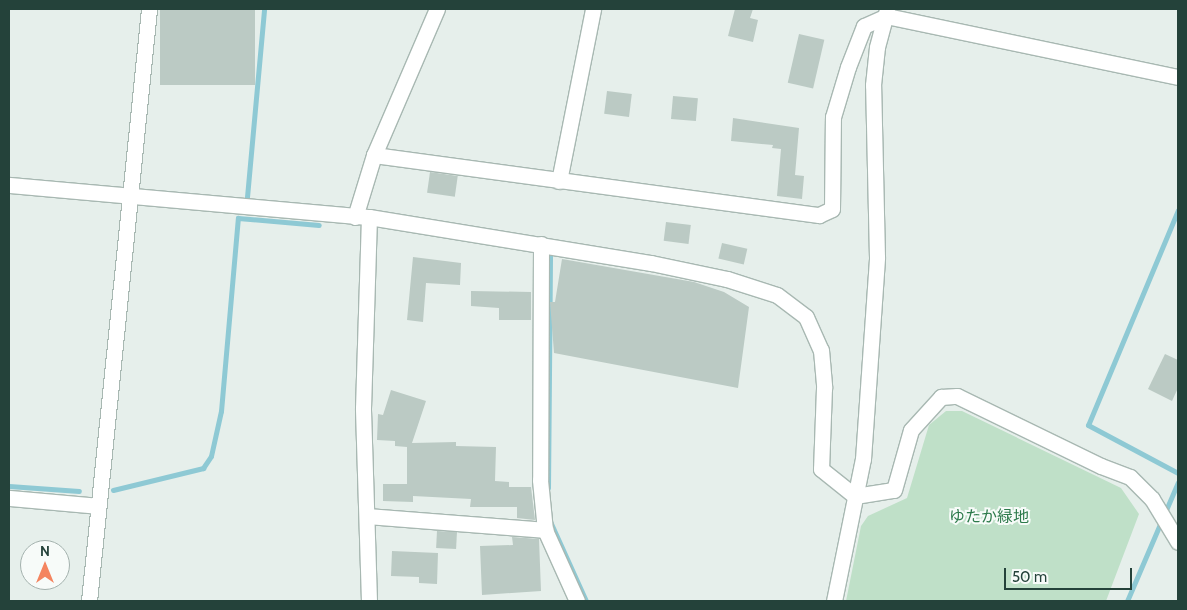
<!DOCTYPE html>
<meta charset="utf-8">
<style>
body{margin:0}
#map{position:relative;width:1187px;height:610px;overflow:hidden;background:#e6efeb;font-family:Cabin,"Noto Sans JP",sans-serif}
div>[style]{position:absolute}
[style*='--x']{left:calc(var(--x)*1px);top:calc(var(--y)*1px);width:calc(var(--w)*1px);rotate:calc(var(--a)*1deg)}
.green>*{inset:0;background:#bfe0c8}
.stream>*{height:5px;margin:-2.5px;padding:0 2.5px;transform-origin:2.5px;border-radius:2.5px;background:#8ec9d4}
.building>*{inset:0;background:#bbcac4;transform-origin:0 0}
.roads{filter:drop-shadow(1px 0 #a8b8b2) drop-shadow(-1px 0 #a8b8b2) drop-shadow(0 1px #a8b8b2) drop-shadow(0 -1px #a8b8b2)}
.minor>*{height:15px;margin:-7.5px;padding:0 7.5px;transform-origin:7.5px;border-radius:7.5px;background:#fff}
span{translate:-50% -50%;white-space:nowrap;text-align:center;line-height:1.15;-webkit-text-stroke:4px #f7fbf9;paint-order:stroke}
.park-label{font-size:16px;color:#2d7a4b}
.frame{position:absolute;inset:0;border:10px solid #24423a;pointer-events:none}
.north{position:absolute;left:20px;top:540px;width:50px;height:50px;box-sizing:border-box;background:#f7fbf9;border:1px solid #a3b1ad;border-radius:50%;rotate:0deg;font-size:14px;font-weight:700;line-height:20px;text-align:center;color:#24423a}
.north::after{content:'';display:block;margin:auto;width:18px;height:22px;background:#f4845f;clip-path:polygon(50% 0,100% 100%,50% 72%,0 100%)}
.scale{position:absolute;left:1004px;top:568px;width:128px;height:22px;box-sizing:border-box;border:2px solid #24423a;border-top:0;padding-left:6px;font-size:15px;line-height:18px;white-space:nowrap;color:#24423a;-webkit-text-stroke:4px #f7fbf9;paint-order:stroke}
</style>
<div id="map">
<div class="green">
<i style="clip-path:polygon(946px 411px,962px 411px,1121px 488px,1139px 514px,1106px 601px,846px 601px,861px 526px,868px 516px,907px 498px,929px 425px)"></i>
</div>
<div class="stream">
<i style="--x:247;--y:197;--w:189;--a:-84.8"></i>
<i style="--x:1178;--y:210;--w:233;--a:112.7"></i>
<i style="--x:1088;--y:425;--w:102;--a:28.1"></i>
<i style="--x:9;--y:486;--w:70;--a:4.1"></i>
<i style="--x:548;--y:488;--w:234;--a:-89.5"></i>
<i style="--x:113;--y:490;--w:93;--a:-13.7"></i>
<i style="--x:203;--y:468;--w:14;--a:-56"></i>
<i style="--x:211;--y:456;--w:46;--a:-77.5"></i>
<i style="--x:221;--y:411;--w:194;--a:-85"></i>
<i style="--x:238;--y:218;--w:81;--a:4.9"></i>
<i style="--x:549;--y:519;--w:90;--a:65.7"></i>
<i style="--x:1127;--y:601;--w:129;--a:-66.8"></i>
</div>
<div class="building">
<i style="left:160px;top:9px;width:95px;height:76px"></i>
<i style="clip-path:polygon(735px 9px,753px 9px,750px 18px,758px 20px,753px 42px,728px 36px)"></i>
<i style="left:799px;top:34px;width:26px;height:50px;rotate:13deg"></i>
<i style="left:607px;top:91px;width:25px;height:23px;rotate:7deg"></i>
<i style="left:673px;top:96px;width:25px;height:23px;rotate:5deg"></i>
<i style="clip-path:polygon(733px 118px,799px 128px,795px 175px,804px 176px,802px 199px,777px 196px,781px 149px,772px 148px,773px 145px,731px 141px)"></i>
<i style="left:430px;top:172px;width:28px;height:21px;rotate:8deg"></i>
<i style="left:666px;top:222px;width:25px;height:19px;rotate:7deg"></i>
<i style="left:722px;top:243px;width:26px;height:16px;rotate:13deg"></i>
<i style="clip-path:polygon(413px 257px,461px 263px,460px 285px,426px 283px,423px 322px,407px 320px)"></i>
<i style="clip-path:polygon(562px 259px,694px 282px,724px 292px,749px 307px,738px 388px,554px 353px,550px 302px,555px 302px)"></i>
<i style="clip-path:polygon(471px 291px,531px 292px,531px 320px,499px 320px,499px 308px,471px 306px)"></i>
<i style="clip-path:polygon(1165px 354px,1178px 360px,1178px 388px,1172px 401px,1148px 389px)"></i>
<i style="clip-path:polygon(391px 390px,426px 401px,412px 443px,456px 442px,456px 446px,496px 447px,495px 481px,509px 482px,509px 487px,531px 487px,535px 520px,517px 518px,517px 507px,470px 507px,471px 499px,413px 496px,413px 502px,383px 501px,383px 484px,407px 484px,407px 447px,395px 446px,395px 441px,377px 440px,378px 414px,383px 415px)"></i>
<i style="left:437px;top:531px;width:20px;height:17px;rotate:3deg"></i>
<i style="clip-path:polygon(512px 537px,539px 539px,541px 591px,482px 595px,480px 546px,513px 545px)"></i>
<i style="clip-path:polygon(392px 551px,438px 553px,437px 584px,419px 583px,419px 577px,391px 576px)"></i>
</div>
<div class="roads">
<div class="minor">
<i style="--x:374;--y:155;--w:449;--a:7.7"></i>
<i style="--x:819;--y:215;--w:14;--a:-25"></i>
<i style="--x:832;--y:209;--w:92;--a:-89.4"></i>
<i style="--x:833;--y:117;--w:52;--a:-73.3"></i>
<i style="--x:848;--y:67;--w:44;--a:-68.7"></i>
<i style="--x:864;--y:26;--w:24;--a:-24"></i>
<i style="--x:886;--y:16;--w:298;--a:11.8"></i>
<i style="--x:559;--y:181;--w:175;--a:-78.8"></i>
<i style="--x:9;--y:185;--w:361;--a:5.1"></i>
<i style="--x:369;--y:217;--w:286;--a:9.3"></i>
<i style="--x:651;--y:263;--w:78;--a:11.9"></i>
<i style="--x:727;--y:279;--w:52;--a:17.7"></i>
<i style="--x:777;--y:295;--w:36;--a:37"></i>
<i style="--x:806;--y:317;--w:36;--a:66"></i>
<i style="--x:821;--y:350;--w:38;--a:85"></i>
<i style="--x:824;--y:388;--w:81;--a:92.1"></i>
<i style="--x:821;--y:469;--w:43;--a:38.5"></i>
<i style="--x:855;--y:496;--w:39;--a:-9"></i>
<i style="--x:894;--y:490;--w:62;--a:-74.2"></i>
<i style="--x:911;--y:430;--w:45;--a:-47.7"></i>
<i style="--x:941;--y:397;--w:16;--a:-4"></i>
<i style="--x:957;--y:396;--w:160;--a:25.9"></i>
<i style="--x:1101;--y:466;--w:31;--a:21"></i>
<i style="--x:1130;--y:477;--w:31;--a:45"></i>
<i style="--x:1152;--y:499;--w:50;--a:58.8"></i>
<i style="--x:355;--y:217;--w:65;--a:-73"></i>
<i style="--x:374;--y:155;--w:159;--a:-66.7"></i>
<i style="--x:541;--y:244;--w:236;--a:90.2"></i>
<i style="--x:540;--y:480;--w:50;--a:84.3"></i>
<i style="--x:545;--y:530;--w:78;--a:65.7"></i>
<i style="--x:9;--y:498;--w:89;--a:5.1"></i>
<i style="--x:368;--y:516;--w:178;--a:4.5"></i>
<i style="--x:89;--y:601;--w:595;--a:-84.21"></i>
<i style="--x:369;--y:601;--w:193;--a:-91.8"></i>
<i style="--x:363;--y:408;--w:191;--a:-88.2"></i>
<i style="--x:834;--y:601;--w:145;--a:-78.5"></i>
<i style="--x:863;--y:459;--w:202;--a:-86"></i>
<i style="--x:877;--y:257;--w:172;--a:-91.3"></i>
<i style="--x:873;--y:85;--w:38;--a:-84"></i>
<i style="--x:877;--y:47;--w:38;--a:-75"></i>
</div>
</div>
<div class="park-label">
<span style="left:989px;top:517px">ゆたか緑地</span>
</div>
<div class="frame"></div>
<div class="north">N</div>
<div class="scale">50 m</div>
</div>
